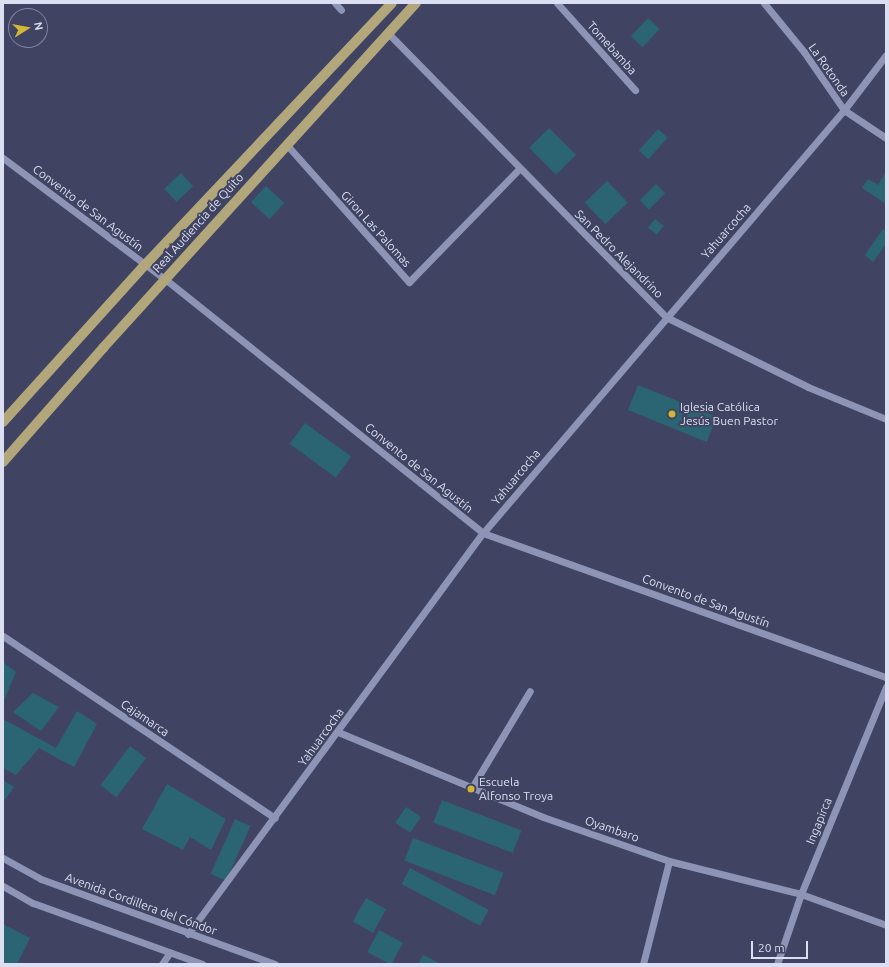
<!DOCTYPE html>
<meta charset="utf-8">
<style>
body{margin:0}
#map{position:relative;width:889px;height:967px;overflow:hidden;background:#404462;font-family:Ubuntu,sans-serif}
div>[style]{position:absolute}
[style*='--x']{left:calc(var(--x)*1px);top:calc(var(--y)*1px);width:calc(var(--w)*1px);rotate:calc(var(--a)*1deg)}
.building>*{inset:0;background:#2b6472;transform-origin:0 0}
.minor>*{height:7px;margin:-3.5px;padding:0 3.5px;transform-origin:3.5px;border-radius:3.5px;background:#8e94b6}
.major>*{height:10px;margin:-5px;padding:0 5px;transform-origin:5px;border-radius:5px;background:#b1a77a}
.dots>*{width:11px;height:11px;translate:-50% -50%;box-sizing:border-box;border:2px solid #404462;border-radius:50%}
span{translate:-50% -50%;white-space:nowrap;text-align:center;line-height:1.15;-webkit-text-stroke:4px #404462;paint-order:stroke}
.street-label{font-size:12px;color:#dcdff2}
.poi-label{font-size:12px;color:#dcdff2}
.left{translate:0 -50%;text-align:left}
.frame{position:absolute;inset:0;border:4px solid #dcdff2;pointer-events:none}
.north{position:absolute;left:8px;top:8px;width:40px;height:40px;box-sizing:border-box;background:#404462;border:1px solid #7e829c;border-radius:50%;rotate:79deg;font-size:11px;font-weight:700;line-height:16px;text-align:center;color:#dcdff2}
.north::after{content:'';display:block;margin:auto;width:14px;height:18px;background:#d1b736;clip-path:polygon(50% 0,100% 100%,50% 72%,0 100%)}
.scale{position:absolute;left:751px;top:941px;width:57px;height:18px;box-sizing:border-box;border:2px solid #dcdff2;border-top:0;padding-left:5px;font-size:12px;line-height:14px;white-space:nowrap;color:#dcdff2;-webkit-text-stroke:3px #404462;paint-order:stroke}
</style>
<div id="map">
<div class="building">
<i style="left:648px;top:18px;width:16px;height:25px;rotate:43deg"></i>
<i style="left:549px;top:128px;width:38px;height:28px;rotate:45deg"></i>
<i style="left:658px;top:129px;width:13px;height:29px;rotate:42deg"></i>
<i style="clip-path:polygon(886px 171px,886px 204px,862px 188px,868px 179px,878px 185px)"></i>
<i style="left:181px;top:173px;width:18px;height:23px;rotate:47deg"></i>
<i style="left:607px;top:181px;width:30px;height:31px;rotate:46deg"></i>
<i style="left:656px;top:184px;width:13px;height:23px;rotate:45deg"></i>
<i style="left:266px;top:186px;width:25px;height:22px;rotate:43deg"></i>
<i style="left:655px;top:219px;width:11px;height:11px;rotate:38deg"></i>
<i style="clip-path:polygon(883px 229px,886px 230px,886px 244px,873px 262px,865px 255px)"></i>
<i style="left:638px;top:385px;width:85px;height:27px;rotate:22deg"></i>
<i style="left:305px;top:423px;width:57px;height:26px;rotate:36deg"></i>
<i style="clip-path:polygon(3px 662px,16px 672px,3px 703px)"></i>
<i style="clip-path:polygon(33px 693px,59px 707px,41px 731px,13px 712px)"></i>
<i style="clip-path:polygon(77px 711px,97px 724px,74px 767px,39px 748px,16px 775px,3px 768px,3px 719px,56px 748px)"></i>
<i style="left:130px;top:746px;width:20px;height:49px;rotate:37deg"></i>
<i style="clip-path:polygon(3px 780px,14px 787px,3px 802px)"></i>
<i style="clip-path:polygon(167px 784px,226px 819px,211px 850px,190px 837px,183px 850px,142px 829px)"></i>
<i style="left:442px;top:800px;width:85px;height:24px;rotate:21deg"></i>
<i style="left:406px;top:807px;width:18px;height:19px;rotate:34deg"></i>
<i style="left:235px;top:819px;width:17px;height:60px;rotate:24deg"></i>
<i style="left:413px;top:838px;width:97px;height:24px;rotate:21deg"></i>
<i style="left:410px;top:868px;width:89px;height:18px;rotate:28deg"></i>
<i style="left:366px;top:898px;width:23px;height:27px;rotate:29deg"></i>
<i style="clip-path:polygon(3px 924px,30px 938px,17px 964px,3px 964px)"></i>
<i style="left:379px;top:930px;width:27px;height:25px;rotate:28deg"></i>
<i style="clip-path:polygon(423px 955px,441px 964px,418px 964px)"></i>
</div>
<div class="minor">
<i style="--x:335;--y:3;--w:9;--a:49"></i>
<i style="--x:557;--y:3;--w:117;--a:48.1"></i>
<i style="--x:764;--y:3;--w:63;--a:50.8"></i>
<i style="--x:804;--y:52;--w:70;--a:55.4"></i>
<i style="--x:844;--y:110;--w:50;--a:33.7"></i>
<i style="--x:387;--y:32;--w:399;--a:45.6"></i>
<i style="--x:666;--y:317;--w:158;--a:26.2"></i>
<i style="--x:808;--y:387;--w:84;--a:22.3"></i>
<i style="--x:286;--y:144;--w:185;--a:48.3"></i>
<i style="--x:409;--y:282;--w:158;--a:-45.8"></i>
<i style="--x:3;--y:158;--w:202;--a:36.8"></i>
<i style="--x:165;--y:279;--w:407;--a:38.6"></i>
<i style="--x:483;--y:533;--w:428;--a:19.7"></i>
<i style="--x:3;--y:636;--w:327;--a:33.8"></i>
<i style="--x:338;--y:732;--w:222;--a:22.5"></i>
<i style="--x:543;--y:817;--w:133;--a:19.2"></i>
<i style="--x:669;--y:861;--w:136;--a:14"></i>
<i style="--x:801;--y:894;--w:90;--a:20"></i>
<i style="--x:471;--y:789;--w:114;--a:-59"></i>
<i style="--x:3;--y:858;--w:43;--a:28.9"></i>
<i style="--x:41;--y:879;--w:249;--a:20"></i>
<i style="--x:3;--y:886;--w:34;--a:30"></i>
<i style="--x:33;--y:903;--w:180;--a:19.8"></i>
<i style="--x:188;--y:934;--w:498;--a:-53.7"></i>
<i style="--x:483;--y:533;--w:556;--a:-49.52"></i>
<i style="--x:844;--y:110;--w:69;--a:-52.6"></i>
<i style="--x:162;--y:964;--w:14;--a:-56"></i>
<i style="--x:643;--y:964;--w:106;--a:-75.8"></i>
<i style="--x:777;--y:964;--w:74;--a:-71.1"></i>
<i style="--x:801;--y:894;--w:224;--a:-67.7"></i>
</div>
<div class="major">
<i style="--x:3;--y:422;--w:212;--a:-47.9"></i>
<i style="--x:145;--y:265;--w:360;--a:-46.7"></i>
<i style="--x:3;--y:462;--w:152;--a:-48.7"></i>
<i style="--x:103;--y:348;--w:466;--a:-47.8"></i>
</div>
<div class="dots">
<i style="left:672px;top:414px;background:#d1b736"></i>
<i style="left:471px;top:789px;background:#d1b736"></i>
</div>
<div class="street-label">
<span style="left:612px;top:48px;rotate:48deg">Tomebamba</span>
<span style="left:829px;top:70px;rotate:55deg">La Rotonda</span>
<span style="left:88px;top:208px;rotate:37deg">Convento de San Agustín</span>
<span style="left:198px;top:223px;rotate:-48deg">Real Audiencia de Quito</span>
<span style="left:376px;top:229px;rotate:48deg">Giron Las Palomas</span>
<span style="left:726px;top:231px;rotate:-49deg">Yahuarcocha</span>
<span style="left:619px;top:254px;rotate:45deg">San Pedro Alejandrino</span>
<span style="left:419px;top:468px;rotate:39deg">Convento de San Agustín</span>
<span style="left:516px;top:477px;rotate:-50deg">Yahuarcocha</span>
<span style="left:706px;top:601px;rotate:20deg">Convento de San Agustín</span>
<span style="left:145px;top:718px;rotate:34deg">Cajamarca</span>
<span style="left:321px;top:737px;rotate:-54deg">Yahuarcocha</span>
<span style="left:819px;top:821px;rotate:-68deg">Ingapirca</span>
<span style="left:612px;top:829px;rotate:19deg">Oyambaro</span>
<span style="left:141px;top:904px;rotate:20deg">Avenida Cordillera del Cóndor</span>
</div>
<div class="poi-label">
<span class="left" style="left:680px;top:414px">Iglesia Católica<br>Jesús Buen Pastor</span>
<span class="left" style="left:479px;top:789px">Escuela<br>Alfonso Troya</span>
</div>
<div class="frame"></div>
<div class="north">N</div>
<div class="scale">20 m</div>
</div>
